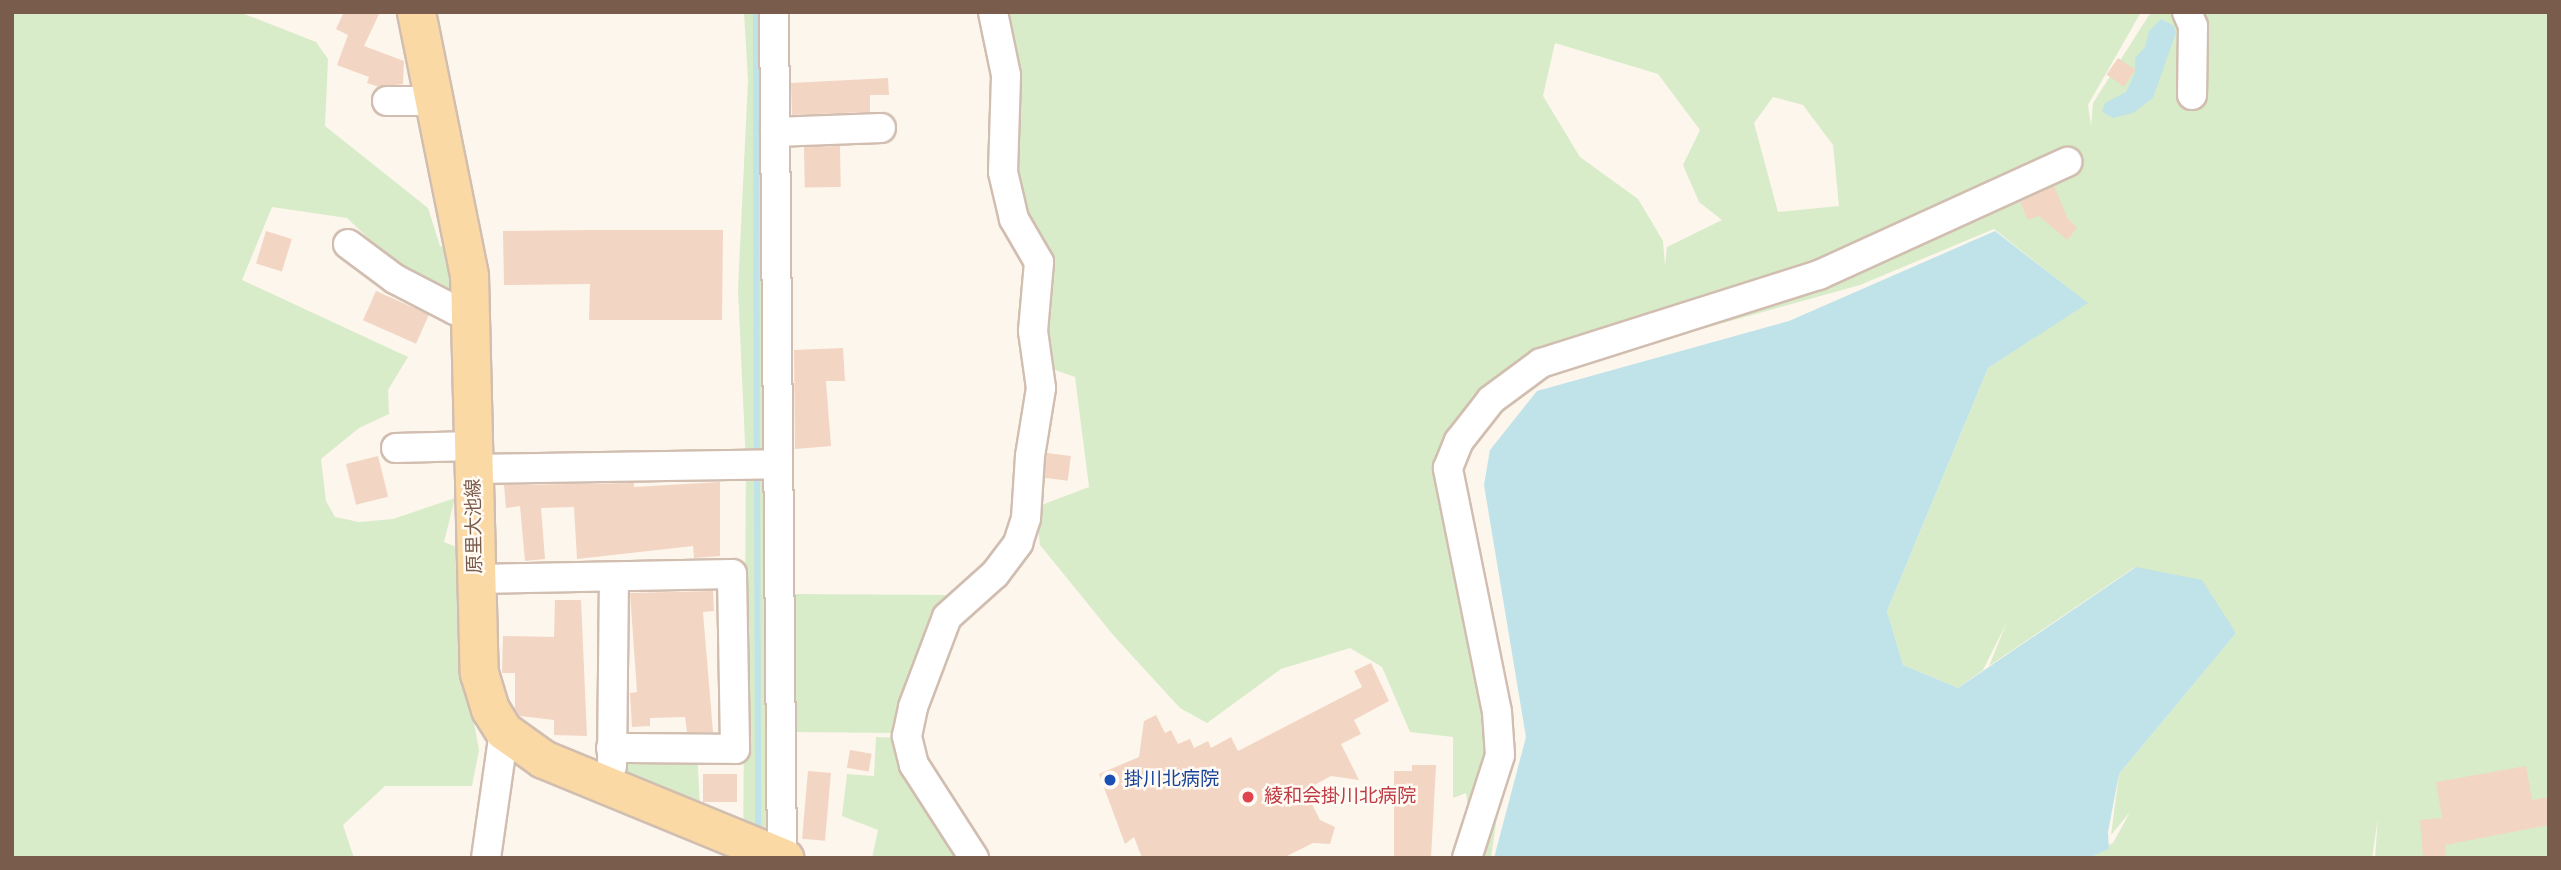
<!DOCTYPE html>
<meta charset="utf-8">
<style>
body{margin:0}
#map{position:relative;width:2561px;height:870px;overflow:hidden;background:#fdf6ec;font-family:"Varela Round","Noto Sans JP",sans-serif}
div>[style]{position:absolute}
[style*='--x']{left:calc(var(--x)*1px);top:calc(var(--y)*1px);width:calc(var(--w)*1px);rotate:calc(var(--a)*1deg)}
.green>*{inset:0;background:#d8ecc9}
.water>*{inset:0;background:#bfe3e8}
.stream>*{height:6px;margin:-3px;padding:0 3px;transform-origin:3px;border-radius:3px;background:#bfe3e8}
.building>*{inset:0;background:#f3d5c3;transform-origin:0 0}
.roads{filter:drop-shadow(2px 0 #d1beb0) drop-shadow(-2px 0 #d1beb0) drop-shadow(0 2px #d1beb0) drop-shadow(0 -2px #d1beb0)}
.minor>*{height:28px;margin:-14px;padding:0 14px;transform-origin:14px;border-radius:14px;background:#fff}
.major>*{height:37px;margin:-18.5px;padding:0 18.5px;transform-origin:18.5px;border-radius:18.5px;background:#fbd9a5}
.dots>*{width:19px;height:19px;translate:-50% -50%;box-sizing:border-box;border:4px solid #fffaf3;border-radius:50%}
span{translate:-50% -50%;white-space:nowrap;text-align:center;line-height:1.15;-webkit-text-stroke:5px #fffaf3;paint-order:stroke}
.street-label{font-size:19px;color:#7a5c4d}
.transit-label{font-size:19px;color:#164399}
.left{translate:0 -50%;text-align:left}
.health-label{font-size:19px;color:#be3a42}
.frame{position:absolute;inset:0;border:14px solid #7a5c4d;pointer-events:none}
</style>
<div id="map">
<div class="green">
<i style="clip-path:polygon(12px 12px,239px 12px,316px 42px,328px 59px,325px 126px,428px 208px,440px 246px,452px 252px,455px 301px,419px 287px,347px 218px,272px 207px,242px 280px,408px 357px,388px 390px,389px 414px,359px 428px,321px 459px,326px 501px,335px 517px,359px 522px,393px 519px,455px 498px,444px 542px,461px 549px,461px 653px,479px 750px,472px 786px,385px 786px,343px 825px,354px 858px,12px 858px)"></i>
<i style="clip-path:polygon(744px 12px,768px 12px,771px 858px,743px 858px,746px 465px,738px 289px,748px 80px)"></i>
<i style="clip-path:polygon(evenodd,992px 12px,2141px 12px,2088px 105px,2091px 126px,2093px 103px,2151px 12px,2549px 12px,2549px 858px,2375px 858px,2378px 818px,2372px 858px,2082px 858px,2113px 843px,2130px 812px,2111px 835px,2119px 774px,2236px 633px,2135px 567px,1989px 666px,2007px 622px,1983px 670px,1958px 688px,1903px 665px,1887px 611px,1988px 368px,2087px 303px,1994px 229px,1860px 285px,1571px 365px,1519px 385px,1460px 457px,1507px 746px,1491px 858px,1476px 858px,1466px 793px,1453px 798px,1453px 737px,1410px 732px,1382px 667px,1350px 648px,1281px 669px,1207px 723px,1180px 708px,1114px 636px,1040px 545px,1036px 507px,1089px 487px,1075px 377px,1038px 364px,1037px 258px,1014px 219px,992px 12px,1555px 43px,1658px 74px,1700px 130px,1683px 165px,1699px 202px,1722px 220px,1667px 247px,1665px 266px,1663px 241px,1638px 199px,1580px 157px,1543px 96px,1555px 43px,992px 12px,1773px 97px,1803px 105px,1833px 145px,1839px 206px,1778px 212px,1754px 123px,1773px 97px)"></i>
<i style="clip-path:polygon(789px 594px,946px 595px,899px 733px,791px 732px)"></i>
<i style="clip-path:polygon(876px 737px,899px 738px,962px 858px,872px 858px,878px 830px,842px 816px,847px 774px,874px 776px)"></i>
<i style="clip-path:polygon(611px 748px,697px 749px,700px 808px,612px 776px)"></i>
</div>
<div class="water">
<i style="clip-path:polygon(2161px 19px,2174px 26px,2176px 33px,2153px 98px,2133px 113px,2113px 118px,2102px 112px,2105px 103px,2126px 92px,2135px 73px,2135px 58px,2145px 47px,2149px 31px)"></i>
<i style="clip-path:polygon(1995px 231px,2088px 303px,1988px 368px,1887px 611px,1903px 665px,1958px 688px,2136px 567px,2202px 580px,2236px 633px,2119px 774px,2108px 832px,2109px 849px,2088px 858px,1494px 858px,1526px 737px,1484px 485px,1490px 450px,1537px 391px,1789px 321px)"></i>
</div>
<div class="stream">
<i style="--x:756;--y:12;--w:446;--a:89.9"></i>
<i style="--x:757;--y:473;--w:360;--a:89.8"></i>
</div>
<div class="building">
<i style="clip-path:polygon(344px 12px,380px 12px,364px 46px,404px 61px,403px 84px,379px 87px,367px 83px,369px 77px,337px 65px,348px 35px,336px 29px)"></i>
<i style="left:2118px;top:58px;width:21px;height:20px;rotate:35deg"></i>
<i style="clip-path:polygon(888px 78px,889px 95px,870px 95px,870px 112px,792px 115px,791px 83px)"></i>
<i style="left:840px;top:146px;width:41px;height:36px;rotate:89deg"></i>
<i style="clip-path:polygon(2054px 186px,2068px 219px,2077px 228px,2067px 240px,2039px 216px,2028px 220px,2020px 202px)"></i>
<i style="clip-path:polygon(589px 230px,723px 230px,722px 320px,589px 320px,590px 284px,504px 285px,503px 231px)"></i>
<i style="left:266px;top:231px;width:27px;height:34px;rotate:17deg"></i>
<i style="left:376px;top:291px;width:58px;height:32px;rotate:24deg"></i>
<i style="clip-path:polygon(843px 348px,845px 381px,826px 381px,831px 446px,795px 449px,794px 350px)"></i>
<i style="left:1047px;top:453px;width:24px;height:25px;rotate:7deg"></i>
<i style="left:378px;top:456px;width:42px;height:33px;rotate:76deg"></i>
<i style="clip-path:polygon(720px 482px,720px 556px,694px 558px,693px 546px,577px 559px,574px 507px,541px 508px,545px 559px,525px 561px,520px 506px,506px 508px,504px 485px,634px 483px,634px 487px)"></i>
<i style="clip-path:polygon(713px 591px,714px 611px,703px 612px,713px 732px,687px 732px,685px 717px,650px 718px,650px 726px,632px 727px,630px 693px,637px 692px,630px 593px)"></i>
<i style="clip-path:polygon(555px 600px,581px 600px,587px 736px,554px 735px,554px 720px,520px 716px,515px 709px,515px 673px,502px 673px,503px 636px,554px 637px)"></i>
<i style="clip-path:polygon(1371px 663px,1389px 701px,1354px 720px,1361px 734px,1341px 744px,1359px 780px,1331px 776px,1305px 790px,1320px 820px,1335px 827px,1330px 844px,1313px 843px,1283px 858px,1142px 858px,1134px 837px,1125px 844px,1099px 774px,1139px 757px,1144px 721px,1156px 715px,1165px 733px,1171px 730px,1178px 744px,1190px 739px,1194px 748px,1208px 741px,1211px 748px,1231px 737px,1238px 751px,1362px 687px,1354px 671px)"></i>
<i style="left:850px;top:750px;width:22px;height:18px;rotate:10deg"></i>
<i style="clip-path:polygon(1412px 765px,1436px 765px,1431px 858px,1394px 858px,1394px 771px,1412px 771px)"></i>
<i style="clip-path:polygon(2526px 766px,2532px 800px,2549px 797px,2549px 825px,2445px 845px,2446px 858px,2423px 858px,2420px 820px,2442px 818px,2436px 782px)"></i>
<i style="left:808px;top:771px;width:23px;height:68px;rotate:5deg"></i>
<i style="left:703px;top:774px;width:34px;height:28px"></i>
</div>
<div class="roads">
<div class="minor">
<i style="--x:774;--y:12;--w:845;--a:89.46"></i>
<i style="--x:2187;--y:12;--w:15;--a:67"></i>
<i style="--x:2193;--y:26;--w:69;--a:90.8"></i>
<i style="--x:387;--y:101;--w:47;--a:0"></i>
<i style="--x:775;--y:132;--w:106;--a:-2.2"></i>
<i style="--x:348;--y:244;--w:59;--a:36.7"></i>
<i style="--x:395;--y:279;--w:68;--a:27.3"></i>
<i style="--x:455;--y:310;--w:15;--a:0"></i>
<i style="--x:396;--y:448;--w:77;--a:-1.5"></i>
<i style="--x:474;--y:469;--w:304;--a:-0.9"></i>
<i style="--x:477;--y:579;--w:255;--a:-1.1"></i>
<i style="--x:732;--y:574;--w:175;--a:89"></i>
<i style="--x:735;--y:749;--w:124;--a:-179.5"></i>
<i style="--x:612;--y:766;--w:189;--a:-89.4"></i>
<i style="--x:486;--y:858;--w:128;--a:-81.9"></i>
<i style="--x:974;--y:858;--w:111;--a:-122.8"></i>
<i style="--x:914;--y:765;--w:30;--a:-104"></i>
<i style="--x:907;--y:736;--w:30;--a:-78"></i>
<i style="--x:913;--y:707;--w:96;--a:-69.3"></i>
<i style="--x:947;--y:617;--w:64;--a:-41.9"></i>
<i style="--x:995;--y:574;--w:39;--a:-53"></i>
<i style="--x:1018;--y:543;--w:26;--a:-72"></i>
<i style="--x:1026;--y:518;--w:62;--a:-86.3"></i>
<i style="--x:1030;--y:456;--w:69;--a:-80.8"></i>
<i style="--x:1041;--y:388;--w:58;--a:-98"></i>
<i style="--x:1033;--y:331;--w:69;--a:-85"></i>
<i style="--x:1039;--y:262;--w:50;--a:-120.2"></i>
<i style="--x:1014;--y:219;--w:48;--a:-103.2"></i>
<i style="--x:1003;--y:172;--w:97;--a:-88.2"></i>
<i style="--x:1006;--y:75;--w:64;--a:-101.7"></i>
<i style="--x:1467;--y:858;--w:108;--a:-72.2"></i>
<i style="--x:1500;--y:755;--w:43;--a:-94"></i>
<i style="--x:1497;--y:712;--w:249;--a:-101.4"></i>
<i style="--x:1448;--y:468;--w:29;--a:-68"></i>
<i style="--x:1459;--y:441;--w:52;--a:-52"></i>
<i style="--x:1491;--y:400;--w:62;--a:-36.5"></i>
<i style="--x:1541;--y:363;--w:292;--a:-17.6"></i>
<i style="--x:1819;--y:275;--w:273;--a:-24.5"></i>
</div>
<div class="major">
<i style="--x:416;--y:12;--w:269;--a:78.6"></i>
<i style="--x:469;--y:276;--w:397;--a:88.6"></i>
<i style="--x:479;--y:673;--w:38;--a:73"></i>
<i style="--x:490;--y:709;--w:26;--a:58"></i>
<i style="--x:504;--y:731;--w:48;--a:35.7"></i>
<i style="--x:543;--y:759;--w:261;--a:22.3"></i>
</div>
</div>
<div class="dots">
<i style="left:1110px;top:780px;background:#1a4fb4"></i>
<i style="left:1248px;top:797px;background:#e0444e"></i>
</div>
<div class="street-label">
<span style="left:475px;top:526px;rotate:-91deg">原里大池線</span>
</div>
<div class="transit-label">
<span class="left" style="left:1124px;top:780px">掛川北病院</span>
</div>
<div class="health-label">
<span class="left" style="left:1264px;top:797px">綾和会掛川北病院</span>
</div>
<div class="frame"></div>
</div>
